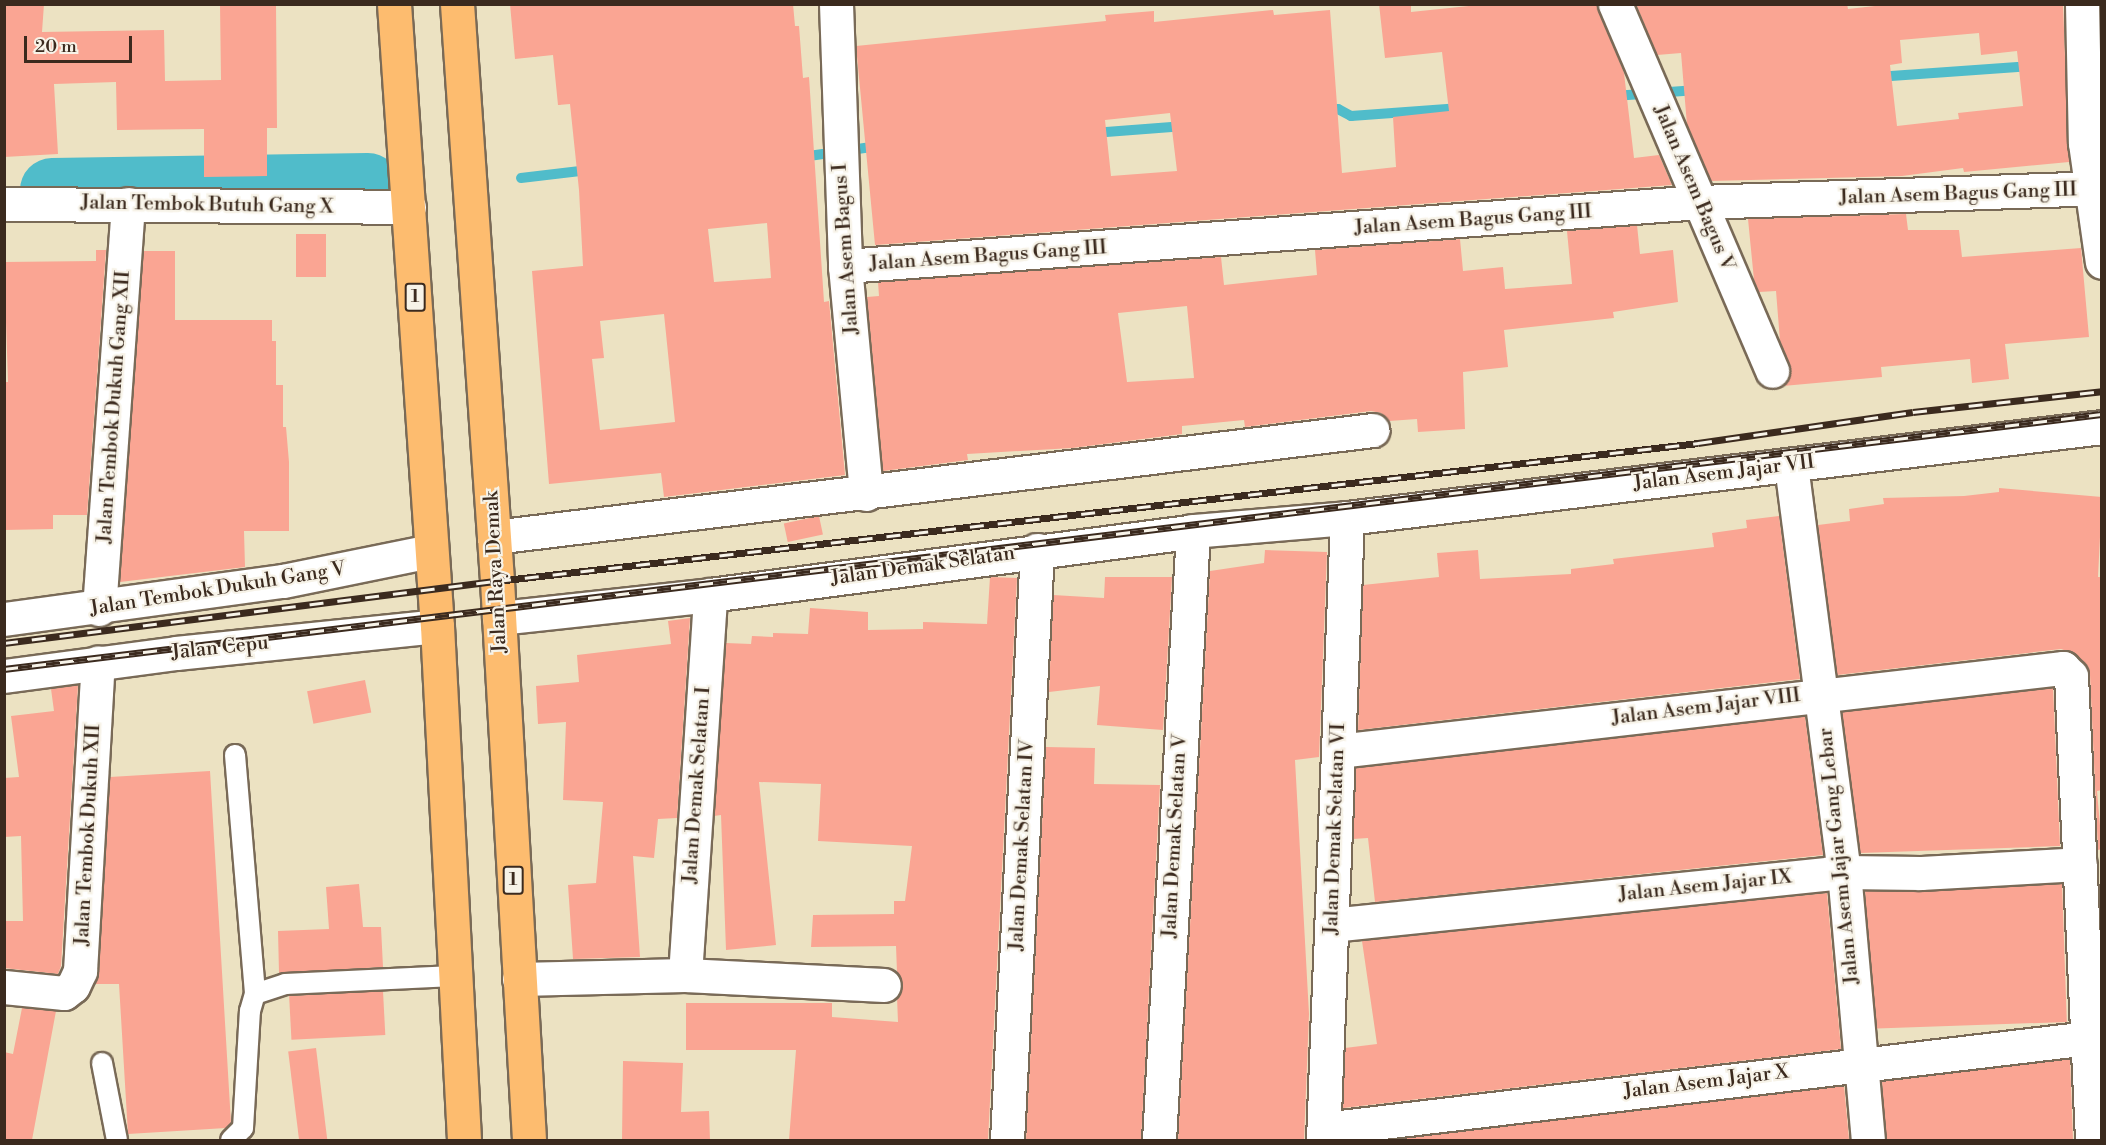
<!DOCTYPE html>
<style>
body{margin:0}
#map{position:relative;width:2106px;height:1145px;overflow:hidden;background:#ece2c2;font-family:"Libre Bodoni",serif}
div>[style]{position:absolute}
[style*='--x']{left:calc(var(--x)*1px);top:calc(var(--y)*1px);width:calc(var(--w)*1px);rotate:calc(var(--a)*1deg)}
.stream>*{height:10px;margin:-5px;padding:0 5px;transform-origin:5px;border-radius:5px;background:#50bcca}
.river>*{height:64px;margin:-32px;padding:0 32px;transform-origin:32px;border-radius:32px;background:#50bcca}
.building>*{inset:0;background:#faa593;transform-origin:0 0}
.roads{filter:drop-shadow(2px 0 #796a57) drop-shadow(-2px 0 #796a57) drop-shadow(0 2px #796a57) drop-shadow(0 -2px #796a57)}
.service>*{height:20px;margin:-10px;padding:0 10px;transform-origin:10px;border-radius:10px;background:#fff}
.minor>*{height:33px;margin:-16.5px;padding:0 16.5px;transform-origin:16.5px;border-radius:16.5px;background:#fff}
.trunk>*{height:33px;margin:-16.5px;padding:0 16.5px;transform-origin:16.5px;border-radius:16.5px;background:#fdbc6f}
.rail>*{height:7px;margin-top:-3.5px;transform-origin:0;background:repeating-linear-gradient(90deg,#f7f3e8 0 14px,#3b2a1e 0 28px);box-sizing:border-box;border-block:2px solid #3b2a1e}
span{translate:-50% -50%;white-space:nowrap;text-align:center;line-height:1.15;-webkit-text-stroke:4.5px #f7f3e8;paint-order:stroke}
.shield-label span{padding:2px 4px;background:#f7f3e8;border:2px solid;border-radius:4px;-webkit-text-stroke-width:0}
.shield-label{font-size:18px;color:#3b2a1e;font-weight:700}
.street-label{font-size:20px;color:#3b2a1e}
.frame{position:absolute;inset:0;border:6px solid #3b2a1e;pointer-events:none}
.scale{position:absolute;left:24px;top:36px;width:108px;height:27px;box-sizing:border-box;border:3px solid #3b2a1e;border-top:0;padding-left:8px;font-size:18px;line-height:21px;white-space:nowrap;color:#3b2a1e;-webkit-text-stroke:4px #f7f3e8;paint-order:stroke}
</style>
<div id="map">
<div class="stream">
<i style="--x:1877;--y:77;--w:155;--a:-4.1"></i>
<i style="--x:1614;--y:96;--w:83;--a:-4.1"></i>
<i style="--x:1325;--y:110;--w:13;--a:-4"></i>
<i style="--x:1338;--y:109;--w:15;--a:28"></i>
<i style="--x:1351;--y:116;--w:110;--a:-4.2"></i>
<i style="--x:1093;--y:133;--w:92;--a:-4.4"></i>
<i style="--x:802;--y:157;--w:77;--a:-8.2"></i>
<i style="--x:521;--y:178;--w:68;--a:-6.7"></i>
</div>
<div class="river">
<i style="--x:52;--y:190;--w:316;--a:-0.9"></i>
</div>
<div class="building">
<i style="clip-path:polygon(4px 4px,44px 4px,42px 32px,164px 30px,165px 81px,221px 80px,220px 4px,276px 4px,277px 128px,267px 128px,267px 176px,204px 177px,204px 129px,117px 130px,116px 82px,54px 84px,58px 154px,4px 157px)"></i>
<i style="clip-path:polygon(evenodd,510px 4px,793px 4px,795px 26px,799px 26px,803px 78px,809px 77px,824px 302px,829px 301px,845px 475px,664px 497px,661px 473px,549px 484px,532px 271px,583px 266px,579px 190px,570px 104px,558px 105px,553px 55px,515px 59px,510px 4px,767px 223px,771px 278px,714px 282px,708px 229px,767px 223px,510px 4px,664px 314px,675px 422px,600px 430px,592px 359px,604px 358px,600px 321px,664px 314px)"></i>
<i style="clip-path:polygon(evenodd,1379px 4px,1411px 4px,1411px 12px,1488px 4px,1597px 4px,1624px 73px,1634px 158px,1659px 155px,1672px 185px,875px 245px,856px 46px,1106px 21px,1105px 15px,1154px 11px,1154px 22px,1273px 10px,1274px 15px,1330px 10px,1342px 173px,1396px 167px,1393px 117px,1449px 111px,1442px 52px,1385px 58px,1379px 4px,1170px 113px,1177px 171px,1111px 176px,1105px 120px,1170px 113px)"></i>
<i style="clip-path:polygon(evenodd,1636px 4px,1847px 4px,1848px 9px,1893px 4px,2063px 4px,2069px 162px,1964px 172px,1963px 168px,1902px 176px,1711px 181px,1687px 125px,1681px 53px,1657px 55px,1636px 4px,1979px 33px,1981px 55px,2017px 51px,2023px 106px,1958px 113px,1959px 119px,1897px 126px,1890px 65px,1902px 63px,1900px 40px,1979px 33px)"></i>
<i style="clip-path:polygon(1906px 214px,1908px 230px,1959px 230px,1962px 257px,2081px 248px,2089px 337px,2005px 344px,2009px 379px,1972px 383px,1970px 359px,1881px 367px,1882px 377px,1783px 386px,1791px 373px,1780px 341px,1776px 291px,1759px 292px,1754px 280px,1748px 219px)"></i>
<i style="clip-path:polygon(evenodd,1637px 225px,1640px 254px,1673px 250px,1678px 302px,1613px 312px,1614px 318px,1504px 330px,1508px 367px,1463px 372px,1465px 429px,1418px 432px,1417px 419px,1389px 421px,1381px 413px,1371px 411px,1245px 427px,1244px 420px,1182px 426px,1182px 434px,1072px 448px,967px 454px,968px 460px,883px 471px,867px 297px,879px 296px,878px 282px,1221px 257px,1224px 285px,1317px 275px,1315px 250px,1460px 239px,1463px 271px,1503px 267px,1505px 289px,1572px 284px,1567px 231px,1637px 225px,1187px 306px,1194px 378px,1127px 382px,1118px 313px,1187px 306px)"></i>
<i style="left:296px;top:234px;width:30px;height:43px"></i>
<i style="clip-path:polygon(96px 250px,106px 250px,87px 515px,53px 515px,53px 529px,4px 530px,4px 382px,8px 382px,4px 262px,96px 261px)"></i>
<i style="clip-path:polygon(143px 251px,175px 251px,175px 320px,272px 320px,272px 341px,276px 341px,276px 385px,283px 385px,283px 427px,286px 427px,289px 462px,289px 531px,244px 531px,245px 567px,120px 582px)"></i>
<i style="clip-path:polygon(1999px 488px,2102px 497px,2098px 577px,2102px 577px,2102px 790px,2097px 791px,2102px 849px,2098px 850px,2090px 675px,2076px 654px,2061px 649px,1837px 675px,1818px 525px,1850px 521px,1849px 509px,1884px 504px,1883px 498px,1964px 496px,1999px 492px)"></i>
<i style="left:819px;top:516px;width:19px;height:36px;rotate:78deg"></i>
<i style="clip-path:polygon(1779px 516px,1800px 679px,1358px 730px,1363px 585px,1439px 577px,1437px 553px,1478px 550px,1480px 579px,1571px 574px,1571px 569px,1614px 564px,1613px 559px,1714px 547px,1712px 533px,1747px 528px,1746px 520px)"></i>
<i style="clip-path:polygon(1265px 550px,1327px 552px,1319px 757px,1295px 760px,1309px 1014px,1304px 1140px,1178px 1140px,1210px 571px,1264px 563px)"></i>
<i style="clip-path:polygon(990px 577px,1017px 578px,988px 1140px,789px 1140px,796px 1050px,686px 1050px,686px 1003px,832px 1003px,832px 1017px,898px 1022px,897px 997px,903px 985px,897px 972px,896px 946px,811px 947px,813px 915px,894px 914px,894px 901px,905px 901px,912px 846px,818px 841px,821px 784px,759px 782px,776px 945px,726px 950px,721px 815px,714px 816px,726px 643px,751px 644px,752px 636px,773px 637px,773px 633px,808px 634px,810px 608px,868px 612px,868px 630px,923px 629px,923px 622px,987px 624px)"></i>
<i style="clip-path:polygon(1105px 577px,1172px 577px,1163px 730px,1097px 725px,1100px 686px,1049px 692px,1053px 595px,1104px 598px)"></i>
<i style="clip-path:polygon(690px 618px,677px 818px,658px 819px,654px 858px,633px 856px,640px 957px,573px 959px,568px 885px,596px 883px,603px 802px,563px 800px,566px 722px,538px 724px,536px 686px,579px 682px,577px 655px,671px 644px,668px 621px)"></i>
<i style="left:365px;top:680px;width:33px;height:59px;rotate:79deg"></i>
<i style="clip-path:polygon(78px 685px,61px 966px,58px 974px,4px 968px,4px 921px,23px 921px,21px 836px,4px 837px,4px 778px,19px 777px,11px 716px,54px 711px,51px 689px)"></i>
<i style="clip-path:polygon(2053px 688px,2060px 846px,1860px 853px,1842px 712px)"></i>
<i style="clip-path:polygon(1805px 716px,1823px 855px,1375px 902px,1368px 838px,1353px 839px,1356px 768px)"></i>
<i style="clip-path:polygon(1046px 747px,1095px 748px,1094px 784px,1160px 785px,1141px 1140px,1026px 1140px)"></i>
<i style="clip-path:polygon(210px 771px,231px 1123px,226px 1128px,128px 1134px,119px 984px,94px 984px,99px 972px,110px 777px)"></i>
<i style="clip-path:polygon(359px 884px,363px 927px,381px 927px,383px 967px,279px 973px,278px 931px,329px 929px,326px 887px)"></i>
<i style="left:2062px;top:884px;width:138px;height:197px;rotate:88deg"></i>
<i style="clip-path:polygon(1827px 893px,1841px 1049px,1343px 1108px,1345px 1048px,1377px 1044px,1362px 941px)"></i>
<i style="left:383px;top:991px;width:44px;height:94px;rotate:87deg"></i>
<i style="clip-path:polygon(22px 1008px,56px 1011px,32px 1140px,4px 1140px,4px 1052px,13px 1054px)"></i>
<i style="left:316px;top:1048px;width:93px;height:28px;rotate:83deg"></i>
<i style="clip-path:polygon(2070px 1059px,2073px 1140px,1886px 1140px,1882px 1081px)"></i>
<i style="clip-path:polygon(623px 1061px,683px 1063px,681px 1112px,709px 1111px,710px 1140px,622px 1140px)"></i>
<i style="clip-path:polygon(1844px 1086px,1849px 1139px,1386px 1140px)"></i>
</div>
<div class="roads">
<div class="service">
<i style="--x:235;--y:755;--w:240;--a:85.2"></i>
<i style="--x:102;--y:1063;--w:78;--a:79"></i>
<i style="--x:231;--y:1140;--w:17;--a:-45"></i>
<i style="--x:243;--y:1128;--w:117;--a:-86.6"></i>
<i style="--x:250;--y:1011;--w:18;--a:-74"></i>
<i style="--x:255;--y:994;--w:32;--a:-18"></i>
<i style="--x:285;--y:984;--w:169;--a:-2.7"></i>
</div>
<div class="minor">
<i style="--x:836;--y:4;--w:262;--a:88"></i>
<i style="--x:845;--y:266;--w:229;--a:84.7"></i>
<i style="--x:1615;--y:4;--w:399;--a:66.8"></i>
<i style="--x:2082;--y:4;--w:139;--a:88.8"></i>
<i style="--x:2085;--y:143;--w:120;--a:81.9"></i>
<i style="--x:4;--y:204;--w:405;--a:0.4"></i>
<i style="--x:845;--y:266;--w:857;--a:-4.28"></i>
<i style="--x:1700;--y:202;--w:402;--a:-2"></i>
<i style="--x:1791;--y:465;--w:410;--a:82.6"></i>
<i style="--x:1844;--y:872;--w:269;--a:84.9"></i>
<i style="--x:494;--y:537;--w:885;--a:-6.94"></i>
<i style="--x:99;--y:609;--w:406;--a:-85.9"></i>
<i style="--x:499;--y:618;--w:212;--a:-6.2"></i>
<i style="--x:710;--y:595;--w:487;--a:-7.5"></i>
<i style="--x:1193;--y:531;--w:155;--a:-4.8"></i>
<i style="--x:1347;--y:518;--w:760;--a:-6.87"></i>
<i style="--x:4;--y:619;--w:282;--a:-7.8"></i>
<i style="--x:283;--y:581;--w:151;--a:-11.5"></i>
<i style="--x:4;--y:676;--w:174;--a:-7.6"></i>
<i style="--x:176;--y:653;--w:262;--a:-5.9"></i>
<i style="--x:1338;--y:751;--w:730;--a:-6.53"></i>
<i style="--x:2063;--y:668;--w:11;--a:45"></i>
<i style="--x:2071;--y:676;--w:464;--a:87.4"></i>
<i style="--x:1331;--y:925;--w:516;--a:-5.9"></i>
<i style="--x:1844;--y:872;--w:76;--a:0.8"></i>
<i style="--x:1920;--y:873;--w:160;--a:-3.2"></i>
<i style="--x:685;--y:975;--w:381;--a:-86.2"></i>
<i style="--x:519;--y:979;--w:166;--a:-1.4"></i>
<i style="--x:685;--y:975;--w:199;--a:2.9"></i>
<i style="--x:4;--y:987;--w:60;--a:5.7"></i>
<i style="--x:64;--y:993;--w:11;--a:-38"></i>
<i style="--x:73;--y:986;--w:17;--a:-65"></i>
<i style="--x:80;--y:971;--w:309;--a:-86.7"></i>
<i style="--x:1324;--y:1129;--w:769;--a:-6.79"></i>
<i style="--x:1007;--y:1140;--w:591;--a:-87.09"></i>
<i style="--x:1159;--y:1140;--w:610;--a:-86.8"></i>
<i style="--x:1323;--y:1140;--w:622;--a:-87.79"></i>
</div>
<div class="trunk">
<i style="--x:394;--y:4;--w:623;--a:86.05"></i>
<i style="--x:437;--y:626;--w:515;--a:86.99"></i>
<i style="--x:457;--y:4;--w:578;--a:86.03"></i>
<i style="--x:497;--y:581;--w:560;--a:86.72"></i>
</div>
</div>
<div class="rail">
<i style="--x:4;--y:643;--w:497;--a:-7.2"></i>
<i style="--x:497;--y:581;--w:1209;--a:-6.55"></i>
<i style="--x:1698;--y:443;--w:217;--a:-8.2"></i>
<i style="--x:1913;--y:412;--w:190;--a:-6.3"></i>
<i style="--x:4;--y:669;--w:2113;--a:-6.93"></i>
</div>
<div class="shield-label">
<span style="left:415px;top:297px">1</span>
<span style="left:513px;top:880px">1</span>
</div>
<div class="street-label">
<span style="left:1694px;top:188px;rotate:67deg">Jalan Asem Bagus V</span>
<span style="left:1958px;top:194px;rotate:-2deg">Jalan Asem Bagus Gang III</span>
<span style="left:207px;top:205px;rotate:1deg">Jalan Tembok Butuh Gang X</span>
<span style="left:1473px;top:220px;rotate:-4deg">Jalan Asem Bagus Gang III</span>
<span style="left:846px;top:249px;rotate:-94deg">Jalan Asem Bagus I</span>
<span style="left:988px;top:256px;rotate:-4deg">Jalan Asem Bagus Gang III</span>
<span style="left:114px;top:407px;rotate:-86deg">Jalan Tembok Dukuh Gang XII</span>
<span style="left:1724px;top:473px;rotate:-7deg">Jalan Asem Jajar VII</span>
<span style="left:923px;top:566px;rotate:-8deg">Jalan Demak Selatan</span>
<span style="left:496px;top:572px;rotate:-93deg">Jalan Raya Demak</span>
<span style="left:218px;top:589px;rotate:-9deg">Jalan Tembok Dukuh Gang V</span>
<span style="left:220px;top:648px;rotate:-6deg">Jalan Cepu</span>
<span style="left:1706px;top:707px;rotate:-7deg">Jalan Asem Jajar VIII</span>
<span style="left:697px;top:785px;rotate:-86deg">Jalan Demak Selatan I</span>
<span style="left:1335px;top:829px;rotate:-88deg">Jalan Demak Selatan VI</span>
<span style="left:88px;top:835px;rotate:-87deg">Jalan Tembok Dukuh XII</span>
<span style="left:1175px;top:836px;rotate:-87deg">Jalan Demak Selatan V</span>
<span style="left:1022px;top:845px;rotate:-87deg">Jalan Demak Selatan IV</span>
<span style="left:1839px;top:856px;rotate:-96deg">Jalan Asem Jajar Gang Lebar</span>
<span style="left:1705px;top:886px;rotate:-6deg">Jalan Asem Jajar IX</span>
<span style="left:1706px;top:1082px;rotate:-7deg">Jalan Asem Jajar X</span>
</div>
<div class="frame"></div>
<div class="scale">20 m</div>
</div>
